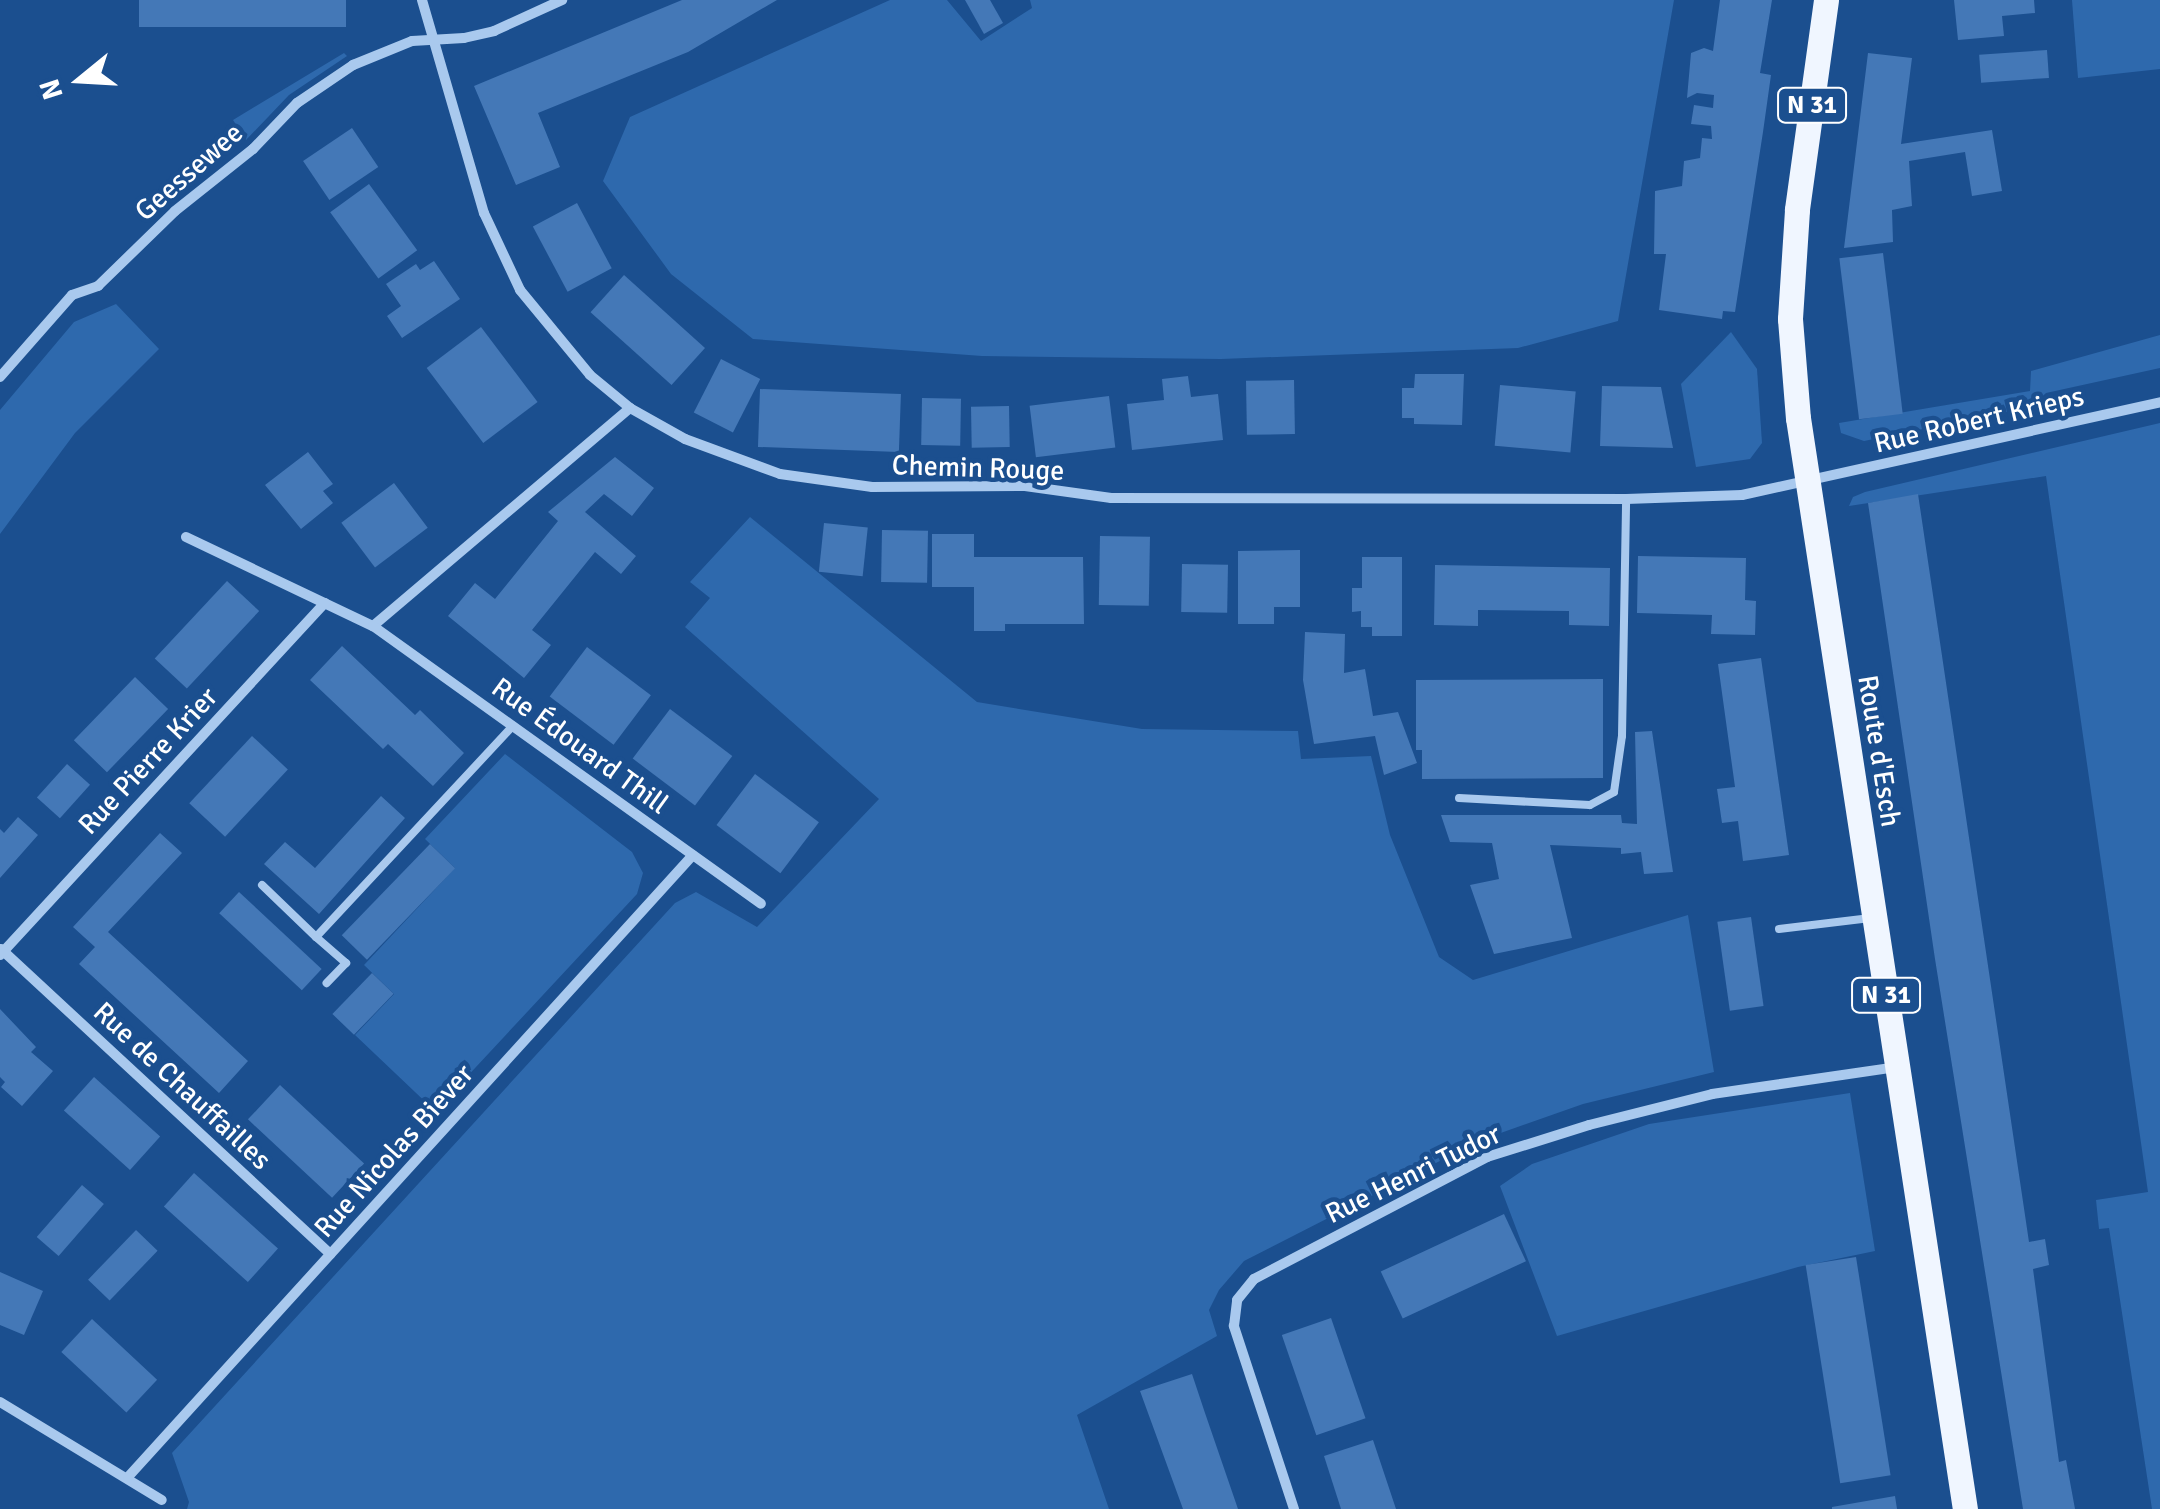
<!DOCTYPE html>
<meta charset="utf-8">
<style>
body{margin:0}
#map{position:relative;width:2160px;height:1509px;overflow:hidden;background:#1b4f8f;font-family:Signika,sans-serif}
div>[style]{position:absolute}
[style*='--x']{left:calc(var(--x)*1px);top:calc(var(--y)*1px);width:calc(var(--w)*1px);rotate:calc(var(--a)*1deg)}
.green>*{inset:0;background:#2e69ad}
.building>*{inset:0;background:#4478b7;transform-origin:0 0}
.service>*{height:8px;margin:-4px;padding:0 4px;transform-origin:4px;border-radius:4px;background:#a9c9ee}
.minor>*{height:10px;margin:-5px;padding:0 5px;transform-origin:5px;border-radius:5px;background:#a9c9ee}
.primary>*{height:25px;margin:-12.5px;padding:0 12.5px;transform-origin:12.5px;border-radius:12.5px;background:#f0f6ff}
span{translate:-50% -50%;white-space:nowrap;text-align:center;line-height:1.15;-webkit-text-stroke:9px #1b4f8f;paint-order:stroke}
.shield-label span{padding:2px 8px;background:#1b4f8f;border:2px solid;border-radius:8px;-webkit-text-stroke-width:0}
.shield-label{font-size:25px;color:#fff;font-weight:700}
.street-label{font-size:28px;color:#fff}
.north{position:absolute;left:30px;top:30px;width:100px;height:100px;-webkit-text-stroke:8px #1b4f8f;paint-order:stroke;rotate:252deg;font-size:28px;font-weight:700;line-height:40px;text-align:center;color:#fff}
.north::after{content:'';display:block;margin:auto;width:35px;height:45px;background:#fff;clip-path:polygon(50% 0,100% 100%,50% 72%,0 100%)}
</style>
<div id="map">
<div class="green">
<i style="clip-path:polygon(890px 0,947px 0,981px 41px,1032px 8px,1030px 0,1674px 0,1618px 321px,1518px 348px,1221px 359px,982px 356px,753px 339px,671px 274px,603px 181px,630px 117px)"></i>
<i style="clip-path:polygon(2072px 0,2160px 0,2160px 69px,2078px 78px)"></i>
<i style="clip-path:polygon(344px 53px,347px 56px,289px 95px,246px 140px,233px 120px)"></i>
<i style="clip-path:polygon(116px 304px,159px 349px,75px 433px,0 534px,0 410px,74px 322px)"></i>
<i style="clip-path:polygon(1731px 332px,1757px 369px,1762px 443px,1750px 459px,1696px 467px,1681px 384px)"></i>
<i style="clip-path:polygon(2160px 335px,2160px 368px,2046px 393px,2031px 407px,1864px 441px,1841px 433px,1839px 423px,2030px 391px,2031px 371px)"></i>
<i style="clip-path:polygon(2160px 423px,2160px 1509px,2152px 1509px,2109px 1228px,2099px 1229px,2096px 1200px,2148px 1192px,2046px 476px,1849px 506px,1853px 497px,1865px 492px)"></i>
<i style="clip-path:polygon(750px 517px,977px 702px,1142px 729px,1298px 731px,1301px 759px,1371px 756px,1390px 835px,1439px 957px,1473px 980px,1688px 915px,1714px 1072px,1583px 1104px,1481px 1140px,1244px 1261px,1219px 1290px,1209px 1310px,1217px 1336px,1077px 1415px,1109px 1509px,187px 1509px,189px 1502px,172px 1453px,675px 903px,696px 892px,757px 927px,879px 799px,685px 627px,710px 598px,690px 582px)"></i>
<i style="clip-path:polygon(505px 754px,632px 852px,643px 873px,637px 894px,435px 1111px,355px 1035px,394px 994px,364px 965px,455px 868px,425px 839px)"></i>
<i style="clip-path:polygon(1850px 1093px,1875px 1251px,1798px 1267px,1557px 1336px,1500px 1186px,1532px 1164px,1649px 1124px)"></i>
</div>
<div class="building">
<i style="left:139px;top:0;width:207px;height:27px"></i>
<i style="clip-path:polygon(682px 0,777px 0,688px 52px,538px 113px,560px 167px,516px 185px,474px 86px)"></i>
<i style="clip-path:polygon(965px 0,990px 0,1003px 23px,984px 34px)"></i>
<i style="clip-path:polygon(1720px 0,1772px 0,1760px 73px,1771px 75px,1763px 132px,1735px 312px,1723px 311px,1722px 319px,1659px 310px,1666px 254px,1654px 254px,1655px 191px,1682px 186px,1684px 161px,1700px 158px,1702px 138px,1712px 139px,1711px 126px,1691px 124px,1694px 105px,1713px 108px,1714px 95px,1697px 93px,1687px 98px,1691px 53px,1704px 48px,1713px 51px)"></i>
<i style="clip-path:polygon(1954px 0,2034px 0,2035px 13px,2002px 16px,2004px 36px,1958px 40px)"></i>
<i style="left:2047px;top:50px;width:28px;height:68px;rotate:86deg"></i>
<i style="clip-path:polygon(1868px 53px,1912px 58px,1901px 144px,1992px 130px,2002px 191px,1972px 196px,1965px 152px,1909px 161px,1912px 206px,1892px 210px,1893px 242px,1844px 248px)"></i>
<i style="left:352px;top:128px;width:47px;height:59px;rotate:56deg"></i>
<i style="left:369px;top:184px;width:82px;height:48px;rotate:54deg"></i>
<i style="left:577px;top:203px;width:74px;height:50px;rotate:62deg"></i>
<i style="left:1883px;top:253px;width:162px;height:44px;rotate:83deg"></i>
<i style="clip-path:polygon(434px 261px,460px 299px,402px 338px,387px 316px,401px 306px,386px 284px,416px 264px,420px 270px)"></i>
<i style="left:624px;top:275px;width:109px;height:50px;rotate:42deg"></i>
<i style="left:481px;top:327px;width:94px;height:68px;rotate:53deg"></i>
<i style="left:721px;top:359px;width:44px;height:60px;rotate:27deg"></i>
<i style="clip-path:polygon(1415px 374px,1464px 374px,1462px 425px,1414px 424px,1414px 418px,1402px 418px,1402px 388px,1414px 388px)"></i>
<i style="clip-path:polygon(1188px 376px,1191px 397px,1218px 394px,1223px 440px,1132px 450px,1127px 404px,1164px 400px,1162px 379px)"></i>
<i style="left:1294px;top:380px;width:54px;height:48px;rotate:89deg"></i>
<i style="left:1500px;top:385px;width:76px;height:61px;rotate:5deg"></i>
<i style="clip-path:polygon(1602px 386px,1661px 387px,1673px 448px,1600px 446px)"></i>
<i style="left:760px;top:389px;width:141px;height:58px;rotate:2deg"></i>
<i style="left:1109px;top:396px;width:52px;height:80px;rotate:83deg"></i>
<i style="left:922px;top:398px;width:39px;height:47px;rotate:1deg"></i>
<i style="left:1009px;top:406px;width:41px;height:38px;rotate:89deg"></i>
<i style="clip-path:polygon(308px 452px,333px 484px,323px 491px,333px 503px,301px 529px,265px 485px)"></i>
<i style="clip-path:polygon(615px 457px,654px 488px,632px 516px,604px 494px,585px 512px,636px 556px,621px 574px,595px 552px,532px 630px,551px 645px,524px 678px,448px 616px,475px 583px,495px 599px,558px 521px,548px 512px)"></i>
<i style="left:394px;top:483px;width:56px;height:66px;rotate:53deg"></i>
<i style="clip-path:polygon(1918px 494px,2029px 1242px,2045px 1239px,2049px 1265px,2033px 1269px,2059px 1462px,2066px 1460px,2075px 1509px,2023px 1509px,1935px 959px,1868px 503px)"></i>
<i style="left:824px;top:523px;width:44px;height:49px;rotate:6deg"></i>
<i style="left:882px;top:530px;width:46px;height:52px;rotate:1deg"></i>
<i style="clip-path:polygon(932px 534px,974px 534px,974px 557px,1083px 557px,1084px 624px,1005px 624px,1005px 631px,974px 631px,974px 587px,932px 587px)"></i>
<i style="left:1100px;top:536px;width:50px;height:69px;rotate:1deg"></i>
<i style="clip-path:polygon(1300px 550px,1300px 607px,1274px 607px,1274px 624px,1238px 624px,1238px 551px)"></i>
<i style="clip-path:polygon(1638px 556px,1746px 558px,1745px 600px,1756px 601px,1755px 635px,1711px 634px,1712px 615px,1637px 613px)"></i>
<i style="clip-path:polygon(1362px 557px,1402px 557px,1402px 636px,1372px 636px,1372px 627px,1361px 627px,1361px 611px,1352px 612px,1352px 588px,1362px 588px)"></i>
<i style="left:1182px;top:564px;width:46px;height:48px;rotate:1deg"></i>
<i style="clip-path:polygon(1435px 565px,1610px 568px,1609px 626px,1569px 625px,1569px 611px,1478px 610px,1478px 626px,1434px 625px)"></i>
<i style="left:227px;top:581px;width:44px;height:106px;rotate:43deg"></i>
<i style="clip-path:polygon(1305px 632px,1345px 634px,1344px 673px,1365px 669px,1373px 716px,1398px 712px,1417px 763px,1384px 775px,1375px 736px,1314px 744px,1303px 680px)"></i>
<i style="clip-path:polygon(342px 646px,415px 715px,420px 710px,464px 753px,433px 786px,388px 744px,383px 749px,310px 680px)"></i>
<i style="left:587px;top:647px;width:80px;height:62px;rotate:37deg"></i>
<i style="clip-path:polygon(1761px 658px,1789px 855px,1743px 861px,1738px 821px,1722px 823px,1717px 789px,1735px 787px,1718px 664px)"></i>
<i style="left:135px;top:677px;width:46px;height:88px;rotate:44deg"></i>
<i style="clip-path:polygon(1603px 679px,1603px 778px,1422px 779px,1422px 750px,1416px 750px,1416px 680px)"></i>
<i style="left:670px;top:709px;width:78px;height:62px;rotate:37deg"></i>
<i style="clip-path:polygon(1652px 731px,1673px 872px,1644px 874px,1641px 852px,1621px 854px,1621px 848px,1550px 845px,1572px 938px,1494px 954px,1470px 885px,1499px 879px,1492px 843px,1450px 842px,1441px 815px,1621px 815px,1622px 823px,1637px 824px,1635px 732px)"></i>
<i style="left:252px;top:736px;width:49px;height:92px;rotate:43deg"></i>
<i style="left:67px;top:764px;width:31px;height:45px;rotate:42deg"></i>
<i style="left:755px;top:774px;width:80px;height:64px;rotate:37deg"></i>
<i style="clip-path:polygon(381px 796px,405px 818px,319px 914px,264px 864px,285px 842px,315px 868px)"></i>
<i style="clip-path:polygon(18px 817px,38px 835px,0 878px,0 829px,4px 833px)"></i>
<i style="clip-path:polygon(160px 833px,182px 853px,108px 932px,248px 1061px,219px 1093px,79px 964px,95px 947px,73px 927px)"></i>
<i style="left:430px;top:844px;width:35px;height:127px;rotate:44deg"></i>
<i style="left:239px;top:892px;width:113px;height:29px;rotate:43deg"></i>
<i style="left:1751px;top:917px;width:90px;height:34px;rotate:82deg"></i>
<i style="left:372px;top:973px;width:30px;height:57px;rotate:44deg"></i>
<i style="clip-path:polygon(0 1009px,36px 1047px,31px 1052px,53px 1071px,22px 1106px,1px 1087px,5px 1082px,0 1077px)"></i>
<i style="left:94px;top:1077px;width:89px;height:45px;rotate:42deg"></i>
<i style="left:280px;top:1085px;width:115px;height:47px;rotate:43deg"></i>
<i style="left:194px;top:1173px;width:113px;height:45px;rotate:42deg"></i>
<i style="left:82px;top:1185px;width:29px;height:69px;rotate:41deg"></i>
<i style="left:1504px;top:1214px;width:52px;height:136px;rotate:65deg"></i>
<i style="left:136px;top:1230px;width:30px;height:69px;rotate:44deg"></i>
<i style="left:1856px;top:1257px;width:221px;height:51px;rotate:81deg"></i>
<i style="clip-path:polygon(0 1272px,43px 1291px,24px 1335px,0 1325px)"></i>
<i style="left:1331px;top:1318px;width:106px;height:52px;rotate:71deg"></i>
<i style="left:92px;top:1319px;width:89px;height:45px;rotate:43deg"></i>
<i style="clip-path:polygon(1192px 1374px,1205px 1413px,1238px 1509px,1183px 1509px,1140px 1391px)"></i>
<i style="clip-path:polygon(1373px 1440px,1396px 1509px,1341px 1509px,1324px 1456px)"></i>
<i style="clip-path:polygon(1895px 1496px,1897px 1509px,1832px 1509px,1832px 1507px)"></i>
</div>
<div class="service">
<i style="--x:1459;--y:798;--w:131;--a:3.1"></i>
<i style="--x:1590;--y:805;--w:27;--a:-28"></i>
<i style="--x:1614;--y:792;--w:57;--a:-81.9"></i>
<i style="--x:1622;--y:736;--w:237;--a:-89"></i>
<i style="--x:262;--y:885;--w:75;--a:43.9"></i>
<i style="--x:316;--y:937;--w:289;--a:-47"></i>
<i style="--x:1779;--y:929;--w:92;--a:-6.9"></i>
<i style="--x:316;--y:937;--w:40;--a:41"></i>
<i style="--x:346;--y:963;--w:28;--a:134"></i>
</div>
<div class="minor">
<i style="--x:422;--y:0;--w:222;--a:73.8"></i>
<i style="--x:484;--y:213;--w:85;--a:64.9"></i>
<i style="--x:520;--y:290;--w:110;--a:50.5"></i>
<i style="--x:590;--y:375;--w:52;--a:39.5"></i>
<i style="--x:630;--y:408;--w:63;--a:29.4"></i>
<i style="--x:685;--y:439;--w:101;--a:20.2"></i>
<i style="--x:780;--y:474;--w:93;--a:8"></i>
<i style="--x:872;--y:487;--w:153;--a:-0.4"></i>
<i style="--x:1025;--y:486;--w:87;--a:7.9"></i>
<i style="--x:1111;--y:498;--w:515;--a:0.11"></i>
<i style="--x:1626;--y:499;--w:116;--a:-2"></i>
<i style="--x:1742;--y:495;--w:428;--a:-12.5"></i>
<i style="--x:0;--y:377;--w:109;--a:-48.7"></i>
<i style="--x:72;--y:295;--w:28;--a:-19"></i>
<i style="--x:98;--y:286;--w:107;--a:-44.2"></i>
<i style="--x:175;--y:211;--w:100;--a:-38.5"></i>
<i style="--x:253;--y:149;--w:64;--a:-46.3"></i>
<i style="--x:297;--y:103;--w:68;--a:-34.2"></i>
<i style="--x:353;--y:65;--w:64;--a:-22.1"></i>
<i style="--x:412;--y:41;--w:52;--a:-3.3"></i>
<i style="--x:464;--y:38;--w:31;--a:-13"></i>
<i style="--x:494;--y:31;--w:75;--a:-24.5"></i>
<i style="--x:186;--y:537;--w:207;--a:25.5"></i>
<i style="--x:373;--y:626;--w:337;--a:-40.3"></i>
<i style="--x:373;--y:626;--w:477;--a:35.6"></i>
<i style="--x:1;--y:949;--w:449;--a:42.8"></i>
<i style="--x:0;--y:955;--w:479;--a:-47.3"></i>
<i style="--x:0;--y:1402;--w:189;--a:31.2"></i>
<i style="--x:128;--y:1477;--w:840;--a:-47.75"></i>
<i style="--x:1294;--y:1509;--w:193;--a:-108.2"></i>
<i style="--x:1234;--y:1326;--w:26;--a:-83"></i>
<i style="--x:1237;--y:1300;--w:27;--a:-51"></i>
<i style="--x:1254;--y:1279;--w:263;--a:-27.6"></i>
<i style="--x:1487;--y:1157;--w:107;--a:-17.4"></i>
<i style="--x:1589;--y:1125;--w:127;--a:-14.1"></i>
<i style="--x:1712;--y:1094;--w:186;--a:-8.3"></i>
</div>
<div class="primary">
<i style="--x:1826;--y:0;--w:212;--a:97.9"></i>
<i style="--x:1797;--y:210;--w:109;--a:93.7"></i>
<i style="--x:1790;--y:319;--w:99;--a:85.4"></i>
<i style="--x:1798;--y:418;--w:1104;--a:81.3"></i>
</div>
<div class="shield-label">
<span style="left:1812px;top:105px">N 31</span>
<span style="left:1886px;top:995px">N 31</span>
</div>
<div class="street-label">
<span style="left:189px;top:172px;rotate:-41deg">Geessewee</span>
<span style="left:1979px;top:420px;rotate:-13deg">Rue Robert Krieps</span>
<span style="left:978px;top:468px;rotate:2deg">Chemin Rouge</span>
<span style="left:580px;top:746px;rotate:36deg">Rue Édouard Thill</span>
<span style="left:1879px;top:751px;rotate:81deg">Route d'Esch</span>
<span style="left:148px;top:761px;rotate:-47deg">Rue Pierre Krier</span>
<span style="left:182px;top:1086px;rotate:43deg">Rue de Chauffailles</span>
<span style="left:394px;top:1151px;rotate:-48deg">Rue Nicolas Biever</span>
<span style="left:1413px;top:1174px;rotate:-26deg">Rue Henri Tudor</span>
</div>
<div class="north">N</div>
</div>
